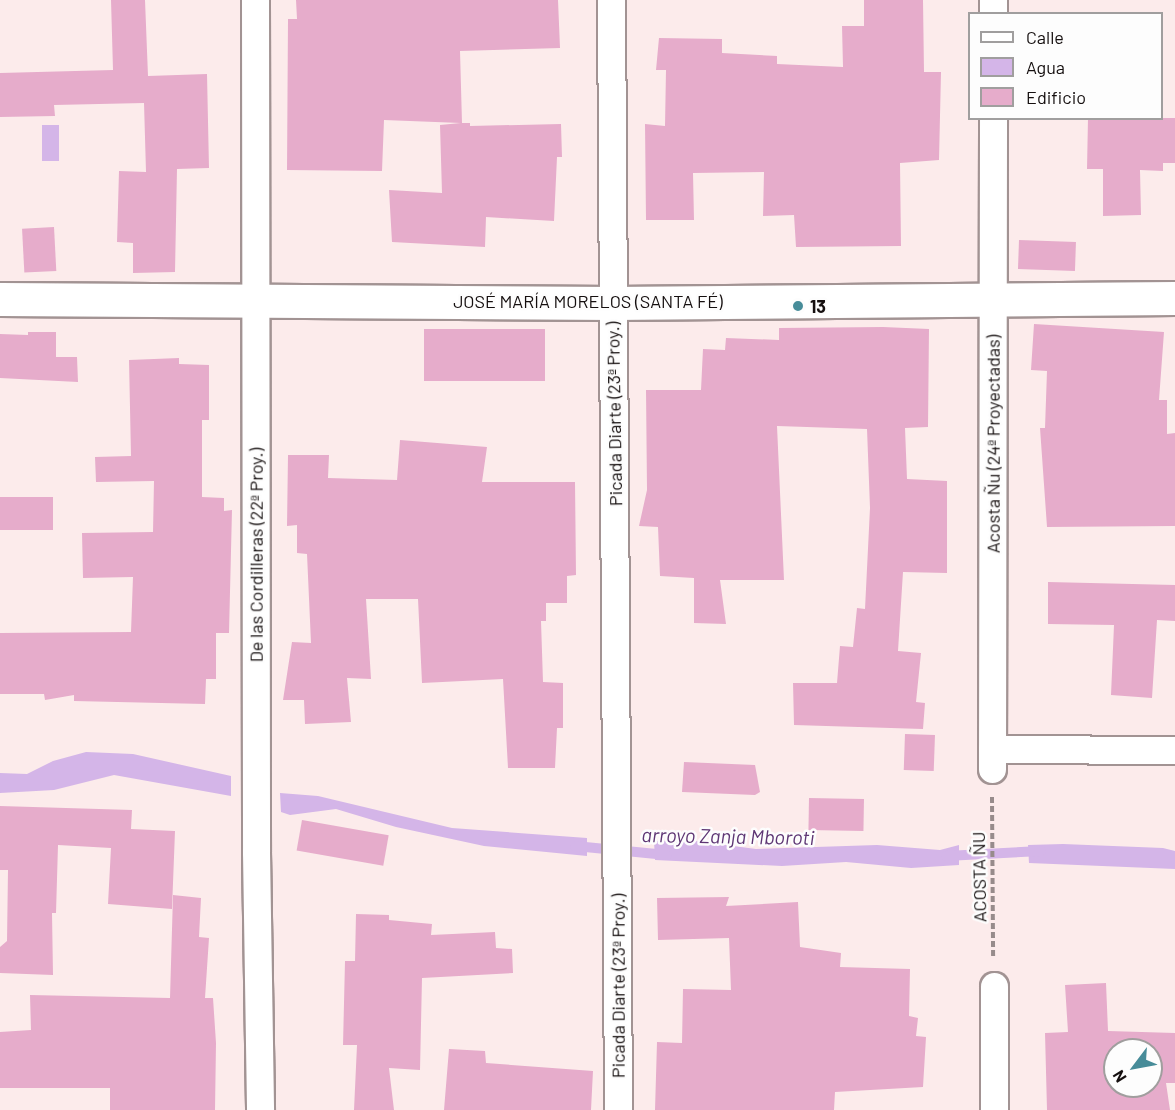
<!DOCTYPE html>
<meta charset="utf-8">
<style>
body{margin:0}
#map{position:relative;width:1175px;height:1110px;overflow:hidden;background:#fcebeb;font-family:Barlow,sans-serif}
div>[style]{position:absolute}
[style*='--x']{left:calc(var(--x)*1px);top:calc(var(--y)*1px);width:calc(var(--w)*1px);rotate:calc(var(--a)*1deg)}
.water>*{inset:0;background:#d4b5e8;transform-origin:0 0}
.stream>*{height:10px;margin:-5px;padding:0 5px;transform-origin:5px;border-radius:5px;background:#d4b5e8}
.building>*{inset:0;background:#e6accb;transform-origin:0 0}
.path>*{height:4px;margin-top:-2px;transform-origin:0;background:repeating-linear-gradient(90deg,#978b8b 0 6px,transparent 0 9px)}
.roads{filter:drop-shadow(2px 0 #a29393) drop-shadow(-2px 0 #a29393) drop-shadow(0 2px #a29393) drop-shadow(0 -2px #a29393)}
.street>*{height:27px;margin:-13.5px;padding:0 13.5px;transform-origin:13.5px;border-radius:13.5px;background:#fff}
.secondary>*{height:33px;margin:-16.5px;padding:0 16.5px;transform-origin:16.5px;border-radius:16.5px;background:#fff}
.dots>*{width:16px;height:16px;translate:-50% -50%;box-sizing:border-box;border:3px solid #fdfdfd;border-radius:50%}
span{translate:-50% -50%;white-space:nowrap;text-align:center;line-height:1.15;-webkit-text-stroke:5px #fdfdfd;paint-order:stroke}
.street-label{font-size:18px;color:#150f0f}
.poi-label{font-size:18px;color:#150f0f;font-weight:700}
.left{translate:0 -50%;text-align:left}
.water-label{font-size:20px;color:#5e3674;font-style:italic}
.legend{position:absolute;left:968px;top:12px;width:195px;height:108px;box-sizing:border-box;background:#fdfdfd;border:2px solid #a09e9e;margin:0;padding:8px 10px;list-style:none;font-size:18px;color:#150f0f}
.legend li{display:flex;align-items:center;gap:12px;height:30px}
.legend b{width:30px;border:2px solid #a09e9e}
.north{position:absolute;left:1103px;top:1038px;width:60px;height:60px;box-sizing:border-box;background:#fdfdfd;border:2px solid #a09e9e;border-radius:50%;rotate:238deg;font-size:16px;font-weight:700;line-height:24px;text-align:center;color:#150f0f}
.north::after{content:'';display:block;margin:auto;width:21px;height:27px;background:#478c99;clip-path:polygon(50% 0,100% 100%,50% 72%,0 100%)}
</style>
<div id="map">
<div class="water">
<i style="left:42px;top:125px;width:17px;height:36px"></i>
<i style="clip-path:polygon(86px 752px,133px 754px,231px 776px,231px 796px,114px 775px,54px 790px,0 793px,0 773px,27px 774px,53px 761px)"></i>
<i style="clip-path:polygon(280px 793px,318px 796px,452px 828px,587px 838px,587px 856px,484px 846px,396px 827px,336px 809px,290px 815px,281px 812px)"></i>
<i style="clip-path:polygon(688px 840px,756px 849px,877px 845px,940px 850px,959px 845px,959px 865px,911px 868px,846px 862px,782px 866px,655px 860px,654px 841px)"></i>
<i style="clip-path:polygon(1063px 844px,1163px 848px,1175px 851px,1175px 869px,1029px 863px,1028px 845px)"></i>
</div>
<div class="stream">
<i style="--x:575;--y:846;--w:92;--a:5.6"></i>
<i style="--x:946;--y:856;--w:95;--a:-3"></i>
</div>
<div class="building">
<i style="clip-path:polygon(111px 0,145px 0,148px 76px,207px 74px,209px 168px,177px 169px,175px 272px,133px 273px,133px 243px,117px 242px,119px 171px,146px 172px,144px 103px,54px 105px,55px 116px,0 117px,0 73px,113px 70px)"></i>
<i style="clip-path:polygon(296px 0,558px 0,560px 48px,460px 51px,462px 123px,470px 123px,470px 126px,561px 124px,562px 157px,557px 157px,554px 221px,486px 217px,485px 247px,392px 242px,389px 190px,442px 193px,440px 125px,461px 123px,384px 120px,382px 171px,287px 170px,288px 19px,297px 19px)"></i>
<i style="clip-path:polygon(864px 0,923px 0,924px 72px,941px 72px,939px 160px,900px 163px,901px 246px,796px 247px,794px 215px,763px 216px,764px 172px,693px 173px,694px 220px,646px 220px,645px 124px,665px 126px,666px 70px,656px 70px,659px 38px,722px 39px,722px 53px,777px 56px,777px 64px,843px 67px,842px 26px,864px 26px)"></i>
<i style="clip-path:polygon(1088px 118px,1175px 118px,1175px 163px,1163px 163px,1163px 171px,1140px 170px,1141px 215px,1103px 216px,1103px 169px,1087px 169px)"></i>
<i style="left:54px;top:227px;width:44px;height:32px;rotate:87deg"></i>
<i style="left:1019px;top:240px;width:57px;height:29px;rotate:2deg"></i>
<i style="clip-path:polygon(1034px 324px,1164px 332px,1159px 400px,1167px 400px,1167px 434px,1175px 433px,1175px 526px,1047px 527px,1040px 428px,1045px 428px,1047px 371px,1031px 370px)"></i>
<i style="clip-path:polygon(883px 327px,929px 329px,928px 427px,905px 428px,907px 479px,947px 481px,947px 573px,903px 572px,898px 651px,921px 653px,916px 702px,925px 703px,923px 729px,794px 725px,793px 683px,837px 683px,840px 646px,853px 647px,857px 608px,865px 609px,870px 508px,867px 429px,777px 426px,784px 580px,720px 580px,726px 624px,694px 623px,694px 578px,660px 576px,658px 527px,639px 526px,647px 490px,646px 390px,701px 390px,703px 349px,725px 350px,726px 338px,779px 340px,779px 328px)"></i>
<i style="left:424px;top:329px;width:121px;height:52px"></i>
<i style="clip-path:polygon(28px 332px,56px 332px,56px 357px,77px 357px,78px 382px,0 378px,0 334px,28px 335px)"></i>
<i style="clip-path:polygon(179px 358px,179px 364px,209px 365px,209px 420px,202px 420px,202px 497px,224px 498px,224px 511px,232px 510px,229px 633px,216px 633px,216px 679px,206px 679px,205px 704px,74px 701px,74px 695px,45px 700px,44px 694px,0 694px,0 633px,131px 632px,133px 577px,83px 578px,82px 533px,153px 532px,154px 481px,96px 482px,95px 457px,131px 456px,129px 360px)"></i>
<i style="clip-path:polygon(400px 440px,487px 447px,482px 482px,575px 482px,576px 575px,567px 576px,567px 603px,546px 603px,546px 621px,541px 621px,543px 682px,563px 683px,563px 728px,557px 728px,555px 768px,508px 768px,503px 679px,422px 683px,418px 599px,366px 599px,371px 679px,347px 678px,351px 722px,305px 724px,304px 700px,283px 700px,292px 642px,311px 643px,307px 554px,297px 553px,297px 525px,287px 526px,288px 455px,329px 455px,328px 478px,397px 480px)"></i>
<i style="left:53px;top:497px;width:33px;height:53px;rotate:90deg"></i>
<i style="clip-path:polygon(1048px 582px,1175px 585px,1175px 621px,1157px 620px,1152px 698px,1111px 695px,1114px 625px,1048px 624px)"></i>
<i style="left:905px;top:734px;width:30px;height:36px;rotate:2deg"></i>
<i style="clip-path:polygon(684px 762px,755px 765px,760px 792px,755px 795px,682px 792px)"></i>
<i style="left:809px;top:798px;width:55px;height:32px;rotate:1deg"></i>
<i style="clip-path:polygon(0 806px,132px 810px,131px 829px,175px 831px,172px 909px,108px 904px,111px 848px,58px 845px,56px 913px,52px 913px,53px 975px,0 973px,0 947px,7px 941px,8px 870px,0 870px)"></i>
<i style="left:302px;top:820px;width:88px;height:31px;rotate:10deg"></i>
<i style="clip-path:polygon(173px 895px,201px 898px,199px 937px,209px 938px,205px 998px,213px 998px,216px 1043px,215px 1110px,110px 1110px,110px 1088px,0 1088px,0 1032px,31px 1030px,30px 995px,170px 998px)"></i>
<i style="clip-path:polygon(729px 897px,726px 906px,798px 902px,800px 947px,841px 953px,840px 967px,910px 969px,909px 1016px,918px 1018px,916px 1036px,926px 1037px,923px 1087px,835px 1092px,834px 1110px,655px 1110px,657px 1042px,682px 1043px,683px 989px,731px 990px,729px 938px,658px 940px,657px 898px)"></i>
<i style="clip-path:polygon(356px 914px,389px 915px,389px 920px,432px 924px,431px 935px,495px 932px,496px 948px,512px 949px,513px 973px,422px 978px,420px 1070px,389px 1068px,394px 1110px,354px 1110px,357px 1045px,343px 1045px,345px 961px,355px 961px)"></i>
<i style="clip-path:polygon(evenodd,1106px 983px,1108px 1031px,1175px 1033px,1175px 1083px,1166px 1083px,1170px 1110px,1047px 1110px,1045px 1033px,1068px 1032px,1065px 985px,1106px 983px,1115px 1050px,1151px 1050px,1151px 1086px,1115px 1086px,1115px 1050px)"></i>
<i style="clip-path:polygon(449px 1049px,485px 1051px,486px 1063px,593px 1071px,591px 1110px,444px 1110px)"></i>
</div>
<div class="path">
<i style="--x:992;--y:797;--w:161;--a:89.6"></i>
</div>
<div class="roads">
<div class="street">
<i style="--x:255;--y:0;--w:852;--a:89.93"></i>
<i style="--x:256;--y:852;--w:258;--a:89.1"></i>
<i style="--x:611;--y:0;--w:1110;--a:89.64"></i>
<i style="--x:993;--y:14;--w:14;--a:-90"></i>
<i style="--x:992;--y:749;--w:183;--a:0.3"></i>
<i style="--x:992;--y:769;--w:651;--a:-89.91"></i>
<i style="--x:994;--y:986;--w:124;--a:90"></i>
</div>
<div class="secondary">
<i style="--x:0;--y:299;--w:613;--a:0.37"></i>
<i style="--x:613;--y:303;--w:562;--a:-0.51"></i>
</div>
</div>
<div class="dots">
<i style="left:798px;top:306px;background:#478c99"></i>
</div>
<div class="street-label">
<span style="left:588px;top:301px">JOSÉ MARÍA MORELOS (SANTA FÉ)</span>
<span style="left:614px;top:414px;rotate:-91deg">Picada Diarte (23ª Proy.)</span>
<span style="left:993px;top:444px;rotate:-90deg">Acosta Ñu (24ª Proyectadas)</span>
<span style="left:256px;top:555px;rotate:-90deg">De las Cordilleras (22ª Proy.)</span>
<span style="left:979px;top:877px;rotate:-91deg">ACOSTA ÑU</span>
<span style="left:618px;top:986px;rotate:-90deg">Picada Diarte (23ª Proy.)</span>
</div>
<div class="poi-label">
<span class="left" style="left:810px;top:306px">13</span>
</div>
<div class="water-label">
<span style="left:728px;top:836px;rotate:1deg">arroyo Zanja Mboroti</span>
</div>
<ul class="legend">
<li><b style="height:8px;background:#fff"></b>Calle</li>
<li><b style="height:16px;background:#d4b5e8"></b>Agua</li>
<li><b style="height:16px;background:#e6accb"></b>Edificio</li>
</ul>
<div class="north">N</div>
</div>
